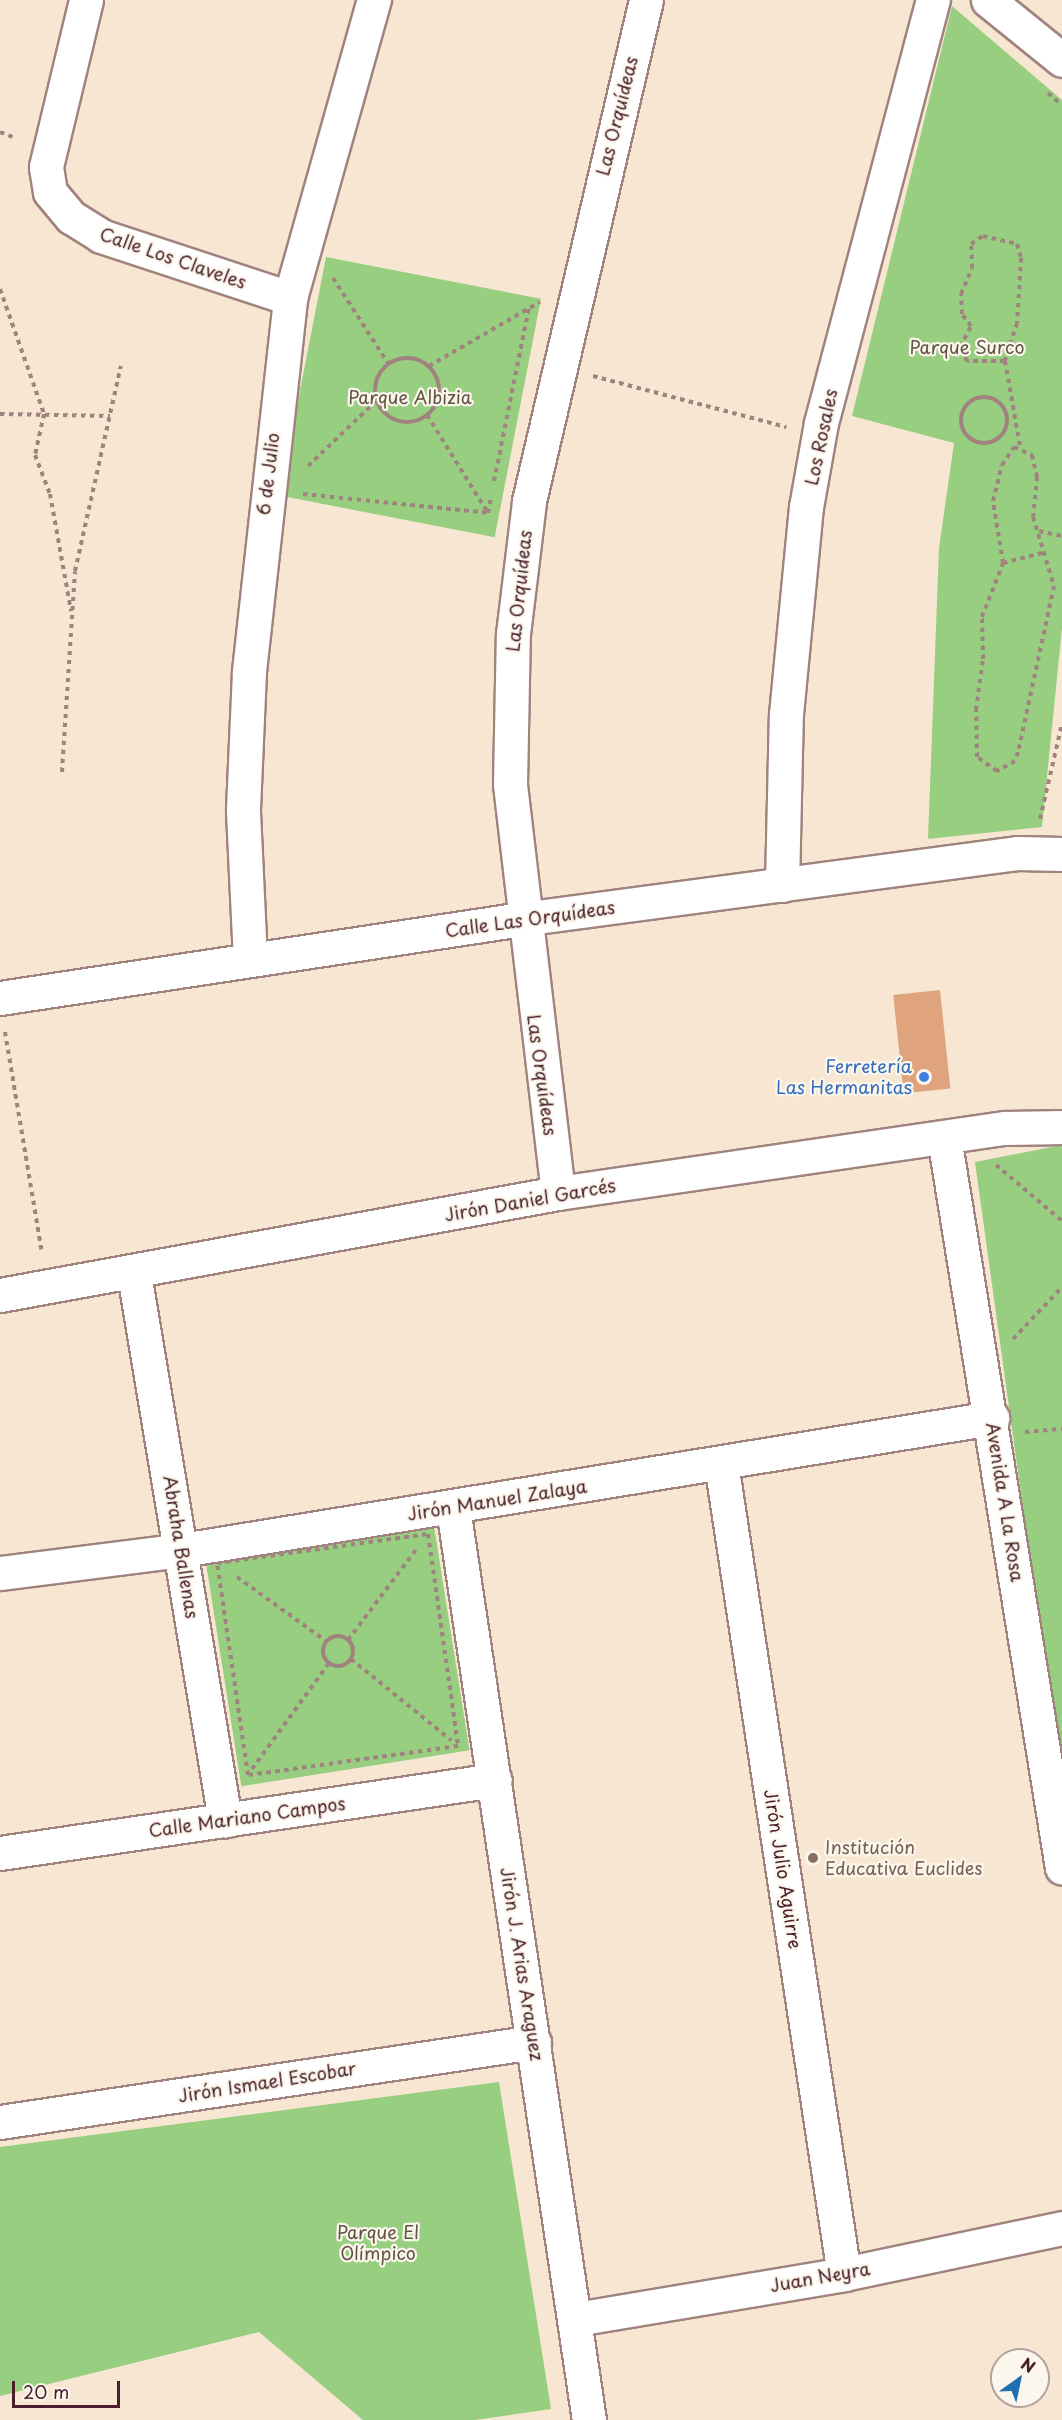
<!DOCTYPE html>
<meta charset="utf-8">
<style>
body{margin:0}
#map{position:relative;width:1062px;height:2420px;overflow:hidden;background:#f7e7d2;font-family:"Playpen Sans",sans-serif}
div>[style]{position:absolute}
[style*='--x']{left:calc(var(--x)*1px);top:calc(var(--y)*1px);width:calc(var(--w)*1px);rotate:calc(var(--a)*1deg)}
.green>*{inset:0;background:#97ce80;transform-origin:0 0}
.building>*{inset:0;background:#dfa47d;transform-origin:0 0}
.path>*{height:4px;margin-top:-2px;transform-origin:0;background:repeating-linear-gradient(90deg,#a0837e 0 4.5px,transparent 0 9px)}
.path>.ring{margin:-2px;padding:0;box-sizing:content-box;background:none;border:4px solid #a0837e;border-radius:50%}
.roads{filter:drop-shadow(2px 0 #a0837e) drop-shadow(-2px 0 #a0837e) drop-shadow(0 2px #a0837e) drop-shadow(0 -2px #a0837e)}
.street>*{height:33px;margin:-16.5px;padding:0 16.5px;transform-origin:16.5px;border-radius:16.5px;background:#fff}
.dots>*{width:16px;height:16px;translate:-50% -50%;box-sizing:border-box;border:3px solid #fbf7ec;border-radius:50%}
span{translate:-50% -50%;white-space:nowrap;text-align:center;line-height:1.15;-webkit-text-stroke:4.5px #fbf7ec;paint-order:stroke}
.street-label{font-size:18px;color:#4a1f2b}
.park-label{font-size:18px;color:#615444}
.shop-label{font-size:18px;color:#366cbe}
.right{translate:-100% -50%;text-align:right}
.education-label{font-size:18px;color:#785e54}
.left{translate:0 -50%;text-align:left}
.north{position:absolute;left:990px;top:2348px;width:60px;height:60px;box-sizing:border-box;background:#fbf7ec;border:2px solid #b4a19f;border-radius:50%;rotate:33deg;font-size:16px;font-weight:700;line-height:24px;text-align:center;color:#4a1f2b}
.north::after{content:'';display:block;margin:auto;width:21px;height:27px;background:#1f6fb2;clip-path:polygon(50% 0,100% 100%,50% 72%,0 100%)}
.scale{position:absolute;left:12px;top:2381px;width:108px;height:27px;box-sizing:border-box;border:3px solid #4a1f2b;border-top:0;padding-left:8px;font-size:18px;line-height:21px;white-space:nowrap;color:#4a1f2b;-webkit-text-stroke:4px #fbf7ec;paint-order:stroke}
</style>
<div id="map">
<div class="green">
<i style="clip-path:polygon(952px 6px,1062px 100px,1062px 628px,1042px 827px,928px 839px,939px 548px,954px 443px,852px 416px)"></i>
<i style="left:326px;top:257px;width:219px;height:243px;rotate:11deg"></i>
<i style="clip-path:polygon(1062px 1145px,1062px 1789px,975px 1162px)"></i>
<i style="left:434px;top:1526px;width:227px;height:231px;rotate:81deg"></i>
<i style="clip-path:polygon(499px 2082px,551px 2409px,475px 2420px,363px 2420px,259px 2332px,0 2396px,0 2147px)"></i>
</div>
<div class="building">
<i style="left:940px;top:990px;width:99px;height:47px;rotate:84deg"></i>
</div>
<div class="path">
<i style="--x:1048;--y:93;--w:18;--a:41"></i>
<i style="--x:0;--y:132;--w:17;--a:21"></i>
<i style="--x:983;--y:236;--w:35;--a:13"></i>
<i style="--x:1017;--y:244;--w:15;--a:74"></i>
<i style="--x:1021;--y:258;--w:65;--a:93.5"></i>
<i style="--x:1017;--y:323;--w:40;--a:108"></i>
<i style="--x:1005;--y:361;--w:38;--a:180"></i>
<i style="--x:967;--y:361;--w:16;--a:-117"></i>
<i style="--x:960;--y:347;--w:24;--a:-62"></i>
<i style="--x:971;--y:326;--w:15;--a:-127"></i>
<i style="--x:962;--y:314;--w:20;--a:-93"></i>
<i style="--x:961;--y:294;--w:28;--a:-67"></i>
<i style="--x:972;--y:268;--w:24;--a:-92"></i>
<i style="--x:971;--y:244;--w:14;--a:-34"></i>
<i style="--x:333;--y:278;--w:101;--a:57.1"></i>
<i style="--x:0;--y:289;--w:133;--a:70.6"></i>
<i style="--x:44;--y:414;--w:42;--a:102.4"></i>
<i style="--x:35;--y:455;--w:42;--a:69"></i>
<i style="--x:50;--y:494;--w:119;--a:79.8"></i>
<i class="ring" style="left:375px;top:358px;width:60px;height:60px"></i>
<i style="--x:1005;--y:361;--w:86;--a:80"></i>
<i style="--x:429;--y:366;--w:128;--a:-30"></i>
<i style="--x:593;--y:376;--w:200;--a:14.8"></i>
<i class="ring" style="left:961px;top:397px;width:42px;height:42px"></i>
<i style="--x:0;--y:414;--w:110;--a:1"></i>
<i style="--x:427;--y:415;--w:115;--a:58.1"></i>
<i style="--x:488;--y:513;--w:15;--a:-79"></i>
<i style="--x:1014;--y:447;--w:20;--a:24"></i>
<i style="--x:1032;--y:455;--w:23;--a:77"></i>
<i style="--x:1037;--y:477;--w:40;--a:95.7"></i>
<i style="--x:1033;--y:517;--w:72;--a:73.1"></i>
<i style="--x:1054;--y:586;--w:170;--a:102.2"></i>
<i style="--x:1018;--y:752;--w:9;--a:108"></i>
<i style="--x:1015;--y:761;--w:21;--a:151"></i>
<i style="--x:997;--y:771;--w:24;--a:-145"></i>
<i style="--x:977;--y:757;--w:47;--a:-91.2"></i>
<i style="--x:976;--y:710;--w:51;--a:-82.2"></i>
<i style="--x:983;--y:659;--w:42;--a:-91.4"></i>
<i style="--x:982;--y:617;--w:58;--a:-68.7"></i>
<i style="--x:1003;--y:563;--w:63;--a:-99.2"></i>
<i style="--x:993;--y:501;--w:37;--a:-76"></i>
<i style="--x:1002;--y:465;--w:22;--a:-56"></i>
<i style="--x:308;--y:466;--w:95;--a:-43.7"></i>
<i style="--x:494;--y:481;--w:177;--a:-78.6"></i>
<i style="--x:303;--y:494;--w:187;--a:5.8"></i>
<i style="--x:1039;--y:531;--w:24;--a:12"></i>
<i style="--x:1003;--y:563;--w:44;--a:-14.3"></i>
<i style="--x:62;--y:772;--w:201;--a:-86.3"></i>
<i style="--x:75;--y:571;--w:210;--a:-77.4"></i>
<i style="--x:1040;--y:819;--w:98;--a:-77"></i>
<i style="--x:5;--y:1032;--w:223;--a:80.5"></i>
<i style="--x:996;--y:1165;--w:87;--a:40.3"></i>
<i style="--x:1013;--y:1339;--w:71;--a:-46.7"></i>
<i style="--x:1025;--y:1432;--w:37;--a:-5"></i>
<i style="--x:428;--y:1534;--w:214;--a:81.9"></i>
<i style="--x:458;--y:1746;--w:212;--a:172.1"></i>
<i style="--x:248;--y:1775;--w:214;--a:-98.3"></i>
<i style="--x:217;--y:1563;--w:213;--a:-7.8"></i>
<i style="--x:237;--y:1577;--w:110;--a:35.7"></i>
<i class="ring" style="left:323px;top:1636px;width:26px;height:26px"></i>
<i style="--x:348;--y:1640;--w:116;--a:-53"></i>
<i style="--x:351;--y:1659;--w:129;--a:39"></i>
<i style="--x:252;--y:1769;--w:131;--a:-54"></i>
</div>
<div class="roads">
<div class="street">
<i style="--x:86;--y:0;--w:172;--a:103.5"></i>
<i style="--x:46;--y:167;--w:25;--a:81"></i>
<i style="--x:50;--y:192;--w:33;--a:50"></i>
<i style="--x:71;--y:217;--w:36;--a:32"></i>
<i style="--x:101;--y:236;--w:199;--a:18.2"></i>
<i style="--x:988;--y:0;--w:95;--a:39"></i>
<i style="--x:782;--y:885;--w:171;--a:-88.7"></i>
<i style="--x:786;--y:714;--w:208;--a:-84.5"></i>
<i style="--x:806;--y:507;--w:85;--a:-79.9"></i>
<i style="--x:821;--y:423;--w:438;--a:-75.2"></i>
<i style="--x:250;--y:960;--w:151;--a:-92.7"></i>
<i style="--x:243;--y:809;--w:138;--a:-87.5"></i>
<i style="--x:249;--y:671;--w:375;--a:-83.7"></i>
<i style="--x:290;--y:298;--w:310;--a:-74.3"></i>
<i style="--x:0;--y:998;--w:528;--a:-8.61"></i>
<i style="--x:522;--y:919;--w:500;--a:-7.58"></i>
<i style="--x:1018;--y:853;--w:44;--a:1.3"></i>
<i style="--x:944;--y:1137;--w:740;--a:80.83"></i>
<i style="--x:558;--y:1193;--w:412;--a:-96.7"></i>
<i style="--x:510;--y:784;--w:150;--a:-88.9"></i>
<i style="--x:513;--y:634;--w:134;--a:-83.1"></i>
<i style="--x:529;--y:501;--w:514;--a:-76.86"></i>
<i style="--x:134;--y:1274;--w:554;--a:80.54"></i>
<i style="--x:0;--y:1295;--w:567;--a:-10.36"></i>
<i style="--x:558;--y:1193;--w:452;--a:-8.3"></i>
<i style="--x:1005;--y:1128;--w:57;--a:-1"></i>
<i style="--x:721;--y:1463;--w:820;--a:81.38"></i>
<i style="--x:453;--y:1508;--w:922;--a:81.52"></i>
<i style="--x:0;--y:1573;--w:183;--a:-7.2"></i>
<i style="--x:182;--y:1550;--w:821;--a:-9.26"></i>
<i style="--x:0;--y:1853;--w:500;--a:-8.39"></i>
<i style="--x:0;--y:2122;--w:540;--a:-8.52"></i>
<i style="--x:576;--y:2319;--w:272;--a:-9.5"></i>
<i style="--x:844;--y:2274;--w:223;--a:-11.9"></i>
</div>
</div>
<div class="dots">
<i style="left:924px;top:1077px;background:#3f7fe0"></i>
<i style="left:813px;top:1858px;background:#8d6e63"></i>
</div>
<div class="street-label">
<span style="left:617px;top:116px;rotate:-76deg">Las Orquídeas</span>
<span style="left:173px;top:258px;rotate:19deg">Calle Los Claveles</span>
<span style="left:821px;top:437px;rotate:-78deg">Los Rosales</span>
<span style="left:268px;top:474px;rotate:-83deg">6 de Julio</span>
<span style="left:519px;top:591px;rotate:-84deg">Las Orquídeas</span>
<span style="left:530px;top:919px;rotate:-8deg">Calle Las Orquídeas</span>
<span style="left:542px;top:1075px;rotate:82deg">Las Orquídeas</span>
<span style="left:530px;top:1200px;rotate:-10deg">Jirón Daniel Garcés</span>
<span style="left:497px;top:1500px;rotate:-9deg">Jirón Manuel Zalaya</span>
<span style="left:1005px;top:1502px;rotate:81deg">Avenida A La Rosa</span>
<span style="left:181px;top:1547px;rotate:81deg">Abraha Ballenas</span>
<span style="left:247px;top:1817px;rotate:-8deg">Calle Mariano Campos</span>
<span style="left:783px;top:1869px;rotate:81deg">Jirón Julio Aguirre</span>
<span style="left:522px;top:1964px;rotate:81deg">Jirón J. Arias Araguez</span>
<span style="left:267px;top:2082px;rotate:-9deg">Jirón Ismael Escobar</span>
<span style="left:820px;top:2277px;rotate:-10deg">Juan Neyra</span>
</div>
<div class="park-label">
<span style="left:967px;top:347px">Parque Surco</span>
<span style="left:410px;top:397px">Parque Albizia</span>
<span style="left:378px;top:2243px">Parque El<br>Olímpico</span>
</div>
<div class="shop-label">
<span class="right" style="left:912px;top:1077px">Ferretería<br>Las Hermanitas</span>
</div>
<div class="education-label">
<span class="left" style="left:825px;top:1858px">Institución<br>Educativa Euclides</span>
</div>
<div class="north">N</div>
<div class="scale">20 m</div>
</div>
